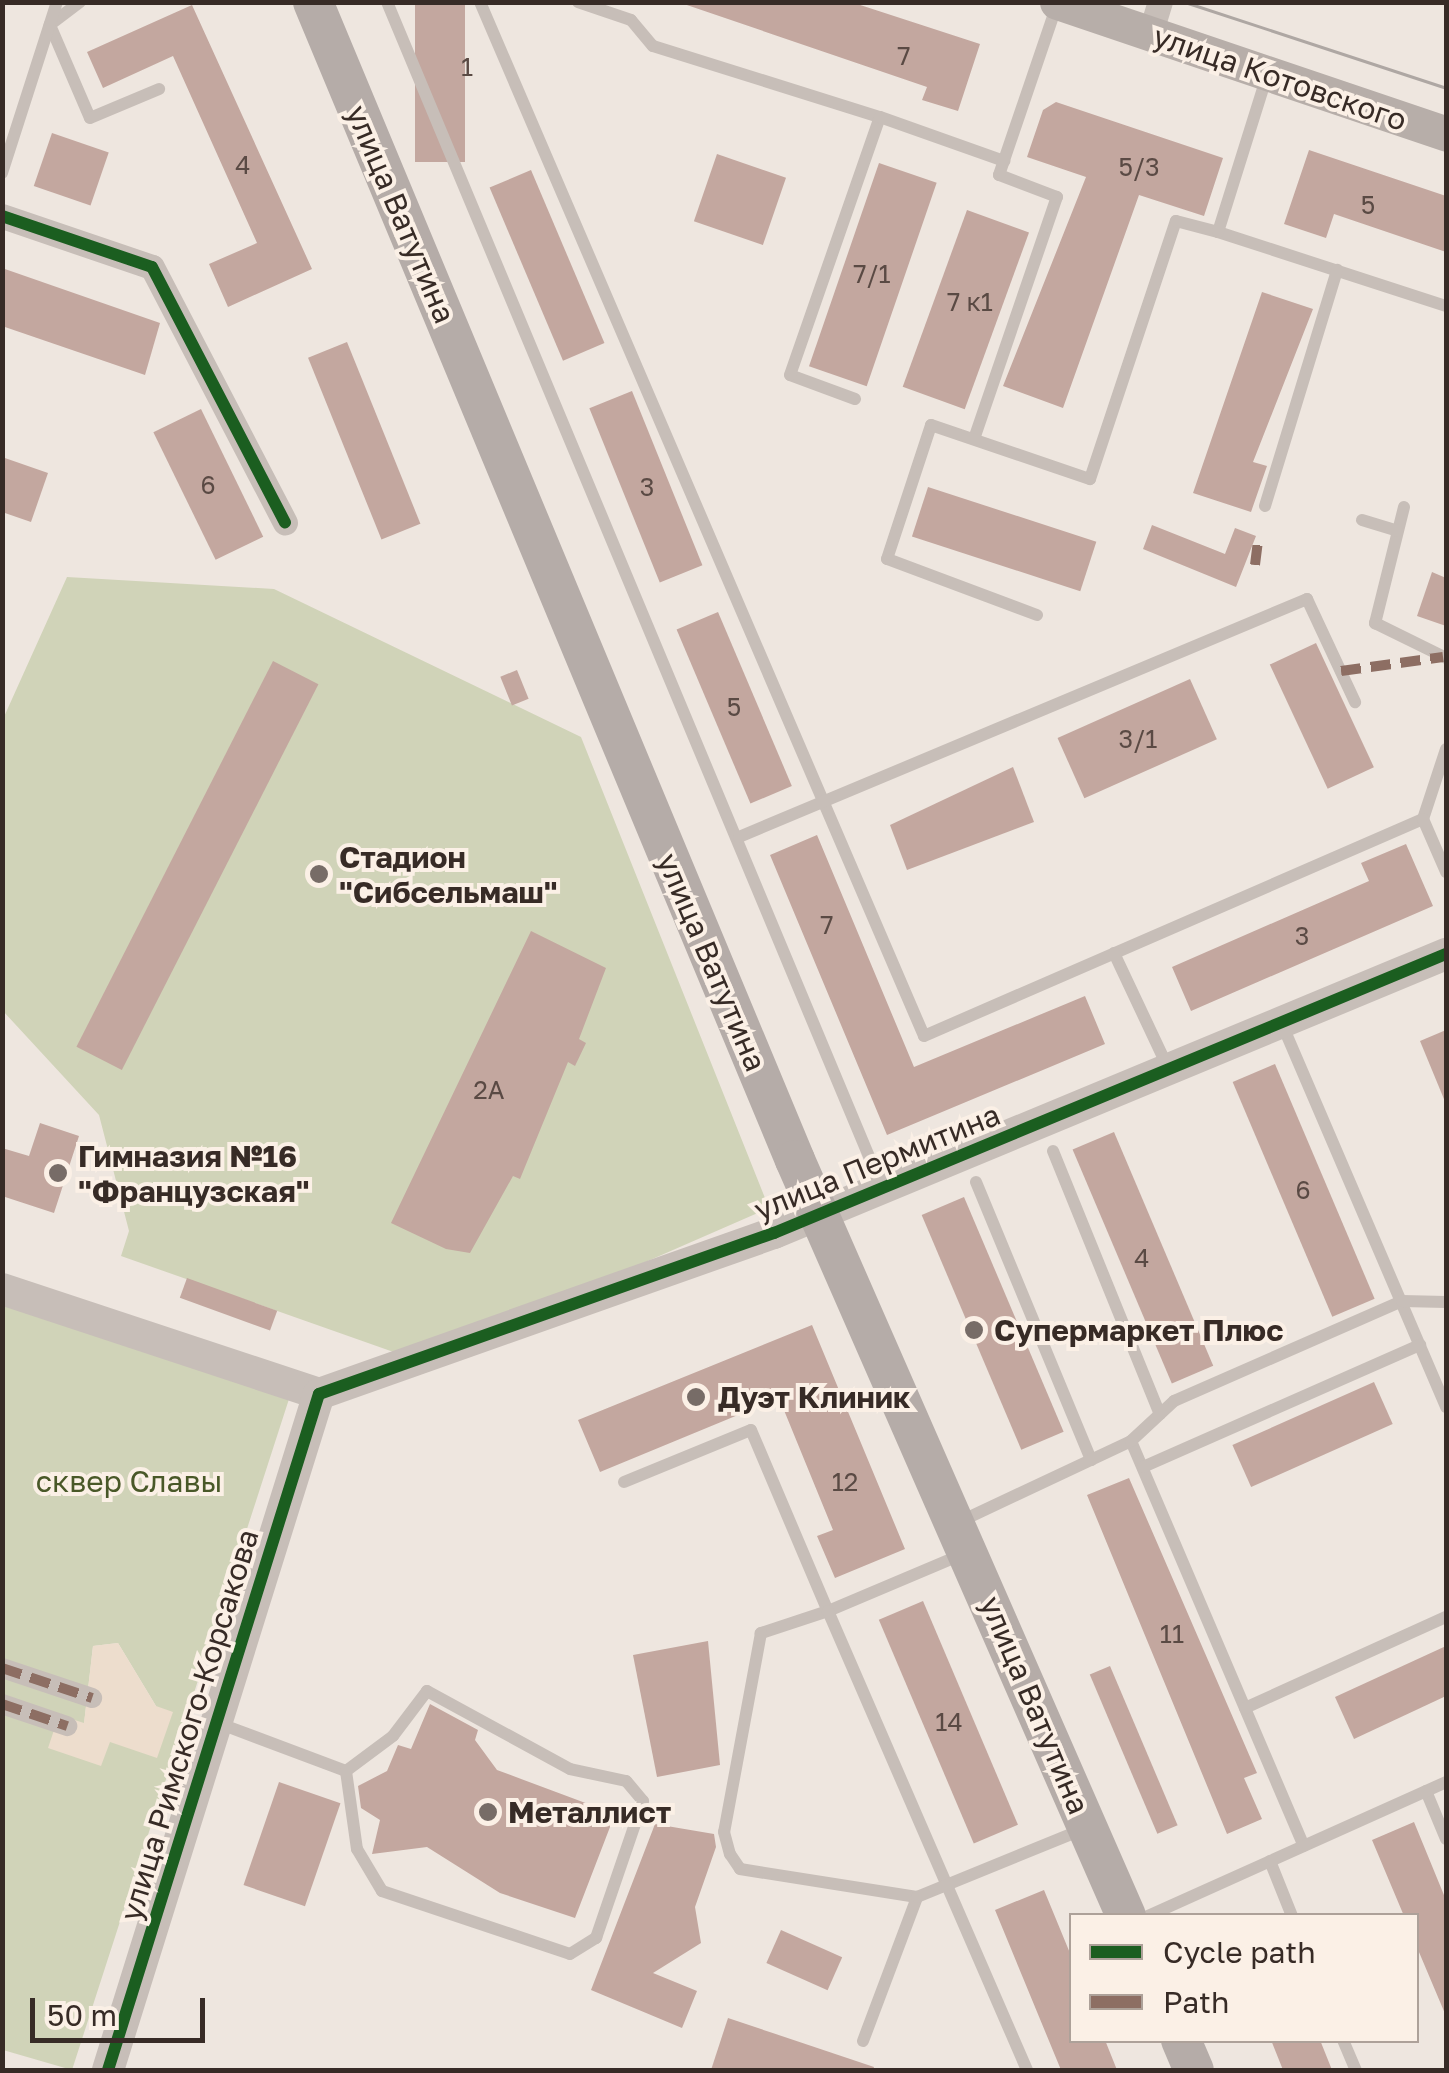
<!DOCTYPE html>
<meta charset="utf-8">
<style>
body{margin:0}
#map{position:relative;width:1449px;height:2073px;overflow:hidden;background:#eee6df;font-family:"Golos Text",sans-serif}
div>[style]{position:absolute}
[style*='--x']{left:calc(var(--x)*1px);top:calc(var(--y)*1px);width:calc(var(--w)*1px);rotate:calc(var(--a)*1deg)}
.green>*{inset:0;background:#d0d3b8}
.plaza>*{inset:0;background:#edddcd}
.building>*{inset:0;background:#c3a79f;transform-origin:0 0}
.service>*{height:12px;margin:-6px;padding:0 6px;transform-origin:6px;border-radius:6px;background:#c7beb8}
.pedestrian>*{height:20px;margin:-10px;padding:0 10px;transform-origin:10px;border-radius:10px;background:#c7beb8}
.minor>*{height:25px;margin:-12.5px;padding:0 12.5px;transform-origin:12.5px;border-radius:12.5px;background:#c7beb8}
.tertiary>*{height:32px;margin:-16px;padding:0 16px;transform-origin:16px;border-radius:16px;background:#c7beb8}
.secondary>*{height:35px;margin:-17.5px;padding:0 17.5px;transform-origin:17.5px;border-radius:17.5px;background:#b7aea9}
.primary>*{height:40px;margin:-20px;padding:0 20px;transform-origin:20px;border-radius:20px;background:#b5aca8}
.tram>*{height:2.5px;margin:-1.25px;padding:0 1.25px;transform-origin:1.25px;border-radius:1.25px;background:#aea7a3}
.quiet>*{height:10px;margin-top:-5px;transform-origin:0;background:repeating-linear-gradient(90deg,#8d6e63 0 20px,transparent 0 30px)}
.cycleway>*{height:12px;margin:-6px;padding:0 6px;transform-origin:6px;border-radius:6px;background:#1b5e20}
.dots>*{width:28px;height:28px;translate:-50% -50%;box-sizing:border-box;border:5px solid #fbf0e6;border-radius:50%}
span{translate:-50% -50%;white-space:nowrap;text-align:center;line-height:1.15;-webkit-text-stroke:8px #fbf0e6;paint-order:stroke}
.number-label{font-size:25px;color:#5a4a44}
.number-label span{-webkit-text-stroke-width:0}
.street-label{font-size:30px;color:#372b26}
.poi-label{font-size:30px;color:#372b26;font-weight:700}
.left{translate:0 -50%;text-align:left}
.park-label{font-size:30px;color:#495828}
.frame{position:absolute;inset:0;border:5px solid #372b26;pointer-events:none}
.legend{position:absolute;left:1069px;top:1913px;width:350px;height:130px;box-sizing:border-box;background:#fbf0e6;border:2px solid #ada199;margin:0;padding:12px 18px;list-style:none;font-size:30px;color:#372b26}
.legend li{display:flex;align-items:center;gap:20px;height:50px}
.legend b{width:50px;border:2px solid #ada199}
.scale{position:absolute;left:30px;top:1998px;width:175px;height:45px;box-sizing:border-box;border:5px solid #372b26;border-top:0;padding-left:12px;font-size:30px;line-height:35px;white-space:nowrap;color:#372b26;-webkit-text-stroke:8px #fbf0e6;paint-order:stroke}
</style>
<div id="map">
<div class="green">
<i style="clip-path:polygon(67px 577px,274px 589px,581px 737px,769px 1208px,419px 1361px,121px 1256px,129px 1231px,99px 1115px,3px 1011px,3px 719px)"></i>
<i style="clip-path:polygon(evenodd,3px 1302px,289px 1399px,72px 2070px,3px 2050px,3px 1302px,118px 1643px,156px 1706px,110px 1742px,59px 1715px,84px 1724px,93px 1646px,118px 1643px)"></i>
</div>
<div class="plaza">
<i style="clip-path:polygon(118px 1643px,156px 1706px,173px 1712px,157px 1758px,110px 1742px,101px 1766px,48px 1748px,59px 1715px,84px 1723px,93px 1646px)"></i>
</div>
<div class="building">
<i style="left:415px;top:2px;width:50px;height:160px"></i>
<i style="clip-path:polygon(678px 2px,851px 2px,980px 44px,958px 111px,922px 100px,927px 87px)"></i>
<i style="clip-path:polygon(192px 5px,312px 269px,228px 307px,209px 264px,257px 243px,173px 56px,103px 88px,87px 52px)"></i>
<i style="clip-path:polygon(1056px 102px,1223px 158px,1204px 216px,1139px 195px,1063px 408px,1003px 386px,1086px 177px,1027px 157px,1043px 110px)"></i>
<i style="left:52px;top:133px;width:60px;height:56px;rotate:19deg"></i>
<i style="clip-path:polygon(1309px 150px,1446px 196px,1446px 252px,1334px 214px,1326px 238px,1284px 224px)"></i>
<i style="left:717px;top:154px;width:73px;height:71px;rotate:19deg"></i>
<i style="left:879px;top:163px;width:61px;height:215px;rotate:19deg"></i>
<i style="left:531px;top:170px;width:188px;height:45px;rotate:67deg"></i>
<i style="left:967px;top:210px;width:66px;height:188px;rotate:20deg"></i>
<i style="clip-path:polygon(2px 268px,160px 323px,145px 375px,2px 326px)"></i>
<i style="clip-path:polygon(1262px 292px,1313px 309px,1253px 462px,1267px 466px,1251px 512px,1193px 493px)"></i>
<i style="left:347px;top:342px;width:196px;height:42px;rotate:68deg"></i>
<i style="left:632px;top:391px;width:188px;height:46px;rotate:68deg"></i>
<i style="left:201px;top:409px;width:142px;height:53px;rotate:64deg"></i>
<i style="clip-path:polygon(2px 457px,48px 473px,31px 522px,2px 512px)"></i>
<i style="left:928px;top:487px;width:177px;height:52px;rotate:18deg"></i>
<i style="clip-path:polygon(1152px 525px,1225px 554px,1235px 528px,1256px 536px,1236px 587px,1143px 549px)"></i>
<i style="clip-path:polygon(1432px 572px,1446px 578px,1446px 626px,1417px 616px)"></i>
<i style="left:718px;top:612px;width:189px;height:45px;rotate:67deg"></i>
<i style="left:1316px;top:643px;width:137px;height:51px;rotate:65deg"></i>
<i style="left:273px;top:661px;width:51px;height:433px;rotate:27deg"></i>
<i style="left:517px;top:670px;width:31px;height:18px;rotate:68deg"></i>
<i style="left:1190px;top:679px;width:66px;height:145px;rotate:66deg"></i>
<i style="clip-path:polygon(1013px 767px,1034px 822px,907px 870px,890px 825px)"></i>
<i style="clip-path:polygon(817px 835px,914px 1067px,1085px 996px,1105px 1044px,887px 1135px,770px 855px)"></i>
<i style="clip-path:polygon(1406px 844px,1433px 906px,1191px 1011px,1172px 967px,1369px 881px,1361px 863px)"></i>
<i style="clip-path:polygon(531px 931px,606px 968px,579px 1039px,586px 1043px,575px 1066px,568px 1062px,520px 1179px,513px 1176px,470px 1253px,446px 1249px,391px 1223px)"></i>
<i style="clip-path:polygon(1446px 1030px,1446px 1104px,1420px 1041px)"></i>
<i style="left:1275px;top:1064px;width:255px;height:46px;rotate:67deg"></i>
<i style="clip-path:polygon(40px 1123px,79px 1136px,54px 1213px,2px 1196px,2px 1148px,29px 1156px)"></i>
<i style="left:1114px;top:1132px;width:254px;height:45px;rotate:67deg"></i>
<i style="left:964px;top:1197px;width:255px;height:46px;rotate:67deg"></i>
<i style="left:187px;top:1278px;width:96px;height:21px;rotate:20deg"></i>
<i style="clip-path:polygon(812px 1325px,905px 1549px,835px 1578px,817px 1536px,833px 1530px,779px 1398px,600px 1472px,578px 1420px)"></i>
<i style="left:1374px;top:1382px;width:46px;height:155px;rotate:66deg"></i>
<i style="clip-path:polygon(1129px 1478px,1257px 1773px,1244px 1778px,1262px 1819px,1227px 1834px,1087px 1495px)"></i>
<i style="left:923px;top:1601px;width:243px;height:48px;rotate:67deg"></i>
<i style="clip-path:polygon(708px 1641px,720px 1765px,657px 1777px,633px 1655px)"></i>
<i style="clip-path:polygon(1446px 1646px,1446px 1696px,1354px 1739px,1335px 1697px)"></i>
<i style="left:1110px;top:1666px;width:173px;height:22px;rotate:67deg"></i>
<i style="clip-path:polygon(430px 1704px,478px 1730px,475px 1740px,497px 1770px,615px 1814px,575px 1918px,500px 1893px,427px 1847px,372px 1854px,380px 1820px,361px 1808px,358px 1786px,387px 1771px,398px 1745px,411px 1749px)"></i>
<i style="left:279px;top:1782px;width:65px;height:109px;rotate:19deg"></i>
<i style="clip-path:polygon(1414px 1822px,1446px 1900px,1446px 2016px,1416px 1945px,1416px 1916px,1404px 1916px,1372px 1840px)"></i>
<i style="clip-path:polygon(655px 1824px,714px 1834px,716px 1847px,695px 1907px,701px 1943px,653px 1973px,697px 1991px,682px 2028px,591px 1990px)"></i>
<i style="clip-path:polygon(1044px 1890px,1072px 1958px,1072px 2040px,1105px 2040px,1117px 2070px,1061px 2070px,995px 1910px)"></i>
<i style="left:781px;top:1930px;width:67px;height:36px;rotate:24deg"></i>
<i style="clip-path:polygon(728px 2018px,874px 2067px,873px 2070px,711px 2070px)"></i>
<i style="clip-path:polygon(1271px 2040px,1320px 2040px,1332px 2070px,1283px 2070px)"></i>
</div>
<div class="service">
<i style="--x:80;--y:2;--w:38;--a:143"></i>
<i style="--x:50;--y:25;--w:101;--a:66.7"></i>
<i style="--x:90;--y:118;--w:75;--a:-22.8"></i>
<i style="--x:387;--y:2;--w:1282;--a:67.34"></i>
<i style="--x:480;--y:2;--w:1125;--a:66.76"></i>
<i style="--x:924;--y:1036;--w:544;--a:-23.5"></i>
<i style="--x:578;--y:2;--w:56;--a:18.8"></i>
<i style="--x:631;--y:20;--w:34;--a:50"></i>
<i style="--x:653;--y:46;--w:238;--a:17.4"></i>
<i style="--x:2;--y:173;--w:180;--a:-72.2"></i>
<i style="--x:1218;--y:232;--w:240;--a:18"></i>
<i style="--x:855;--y:399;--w:69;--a:-159.7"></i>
<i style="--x:790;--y:375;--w:273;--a:-70.8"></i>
<i style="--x:880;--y:117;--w:132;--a:19.5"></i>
<i style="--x:974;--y:439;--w:256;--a:-71.1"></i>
<i style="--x:1057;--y:197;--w:62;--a:-159.2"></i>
<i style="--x:999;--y:175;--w:180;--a:-71.2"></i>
<i style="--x:1265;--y:506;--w:247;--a:-73"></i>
<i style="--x:1404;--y:507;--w:120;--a:104"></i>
<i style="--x:1375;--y:623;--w:79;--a:26.2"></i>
<i style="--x:1362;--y:520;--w:37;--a:17"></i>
<i style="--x:1037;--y:615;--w:160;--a:-159.5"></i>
<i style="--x:887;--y:559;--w:141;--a:-71.8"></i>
<i style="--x:931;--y:425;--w:168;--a:18.8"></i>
<i style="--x:1090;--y:479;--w:272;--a:-71.6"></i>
<i style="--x:1176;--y:221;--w:43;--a:14.7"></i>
<i style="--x:1218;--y:232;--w:164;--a:-72.6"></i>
<i style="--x:1446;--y:749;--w:74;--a:108.2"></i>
<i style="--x:1423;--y:819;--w:58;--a:66.5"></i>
<i style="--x:739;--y:837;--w:616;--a:-22.73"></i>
<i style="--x:1307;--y:599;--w:114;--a:65"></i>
<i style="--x:1114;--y:953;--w:127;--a:64.8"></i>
<i style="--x:1282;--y:1024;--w:417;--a:66.8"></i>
<i style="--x:1053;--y:1151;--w:284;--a:67.9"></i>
<i style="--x:976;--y:1182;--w:301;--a:67.5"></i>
<i style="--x:1131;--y:1441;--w:440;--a:66.9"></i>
<i style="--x:1143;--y:1467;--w:303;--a:-23.8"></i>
<i style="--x:624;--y:1482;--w:137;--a:-22.3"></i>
<i style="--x:751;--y:1430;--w:197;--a:67"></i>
<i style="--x:828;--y:1611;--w:71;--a:161.8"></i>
<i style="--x:761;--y:1633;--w:202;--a:100.5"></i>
<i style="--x:724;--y:1832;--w:23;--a:75"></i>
<i style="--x:730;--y:1854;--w:18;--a:56"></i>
<i style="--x:740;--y:1869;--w:179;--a:9"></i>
<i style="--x:959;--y:1522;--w:190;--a:-25.2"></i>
<i style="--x:1131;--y:1441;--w:59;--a:-42.9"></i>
<i style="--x:1174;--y:1401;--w:249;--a:-23.7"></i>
<i style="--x:1402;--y:1301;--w:44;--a:1.3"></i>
<i style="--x:963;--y:1554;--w:147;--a:157.1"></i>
<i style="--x:828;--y:1611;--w:500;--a:66.56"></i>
<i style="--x:1245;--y:1708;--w:221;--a:-24.4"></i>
<i style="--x:218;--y:1723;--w:137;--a:20.6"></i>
<i style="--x:346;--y:1771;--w:79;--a:82"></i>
<i style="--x:357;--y:1849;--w:49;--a:59.2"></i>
<i style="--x:382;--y:1891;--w:198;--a:18.5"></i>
<i style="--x:570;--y:1954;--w:31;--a:-32"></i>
<i style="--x:596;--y:1938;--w:145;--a:-71.1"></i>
<i style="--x:643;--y:1801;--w:26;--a:-130"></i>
<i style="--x:626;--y:1781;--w:57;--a:-167.9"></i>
<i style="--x:570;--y:1769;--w:163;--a:-151.4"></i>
<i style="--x:427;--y:1691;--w:56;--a:127.1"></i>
<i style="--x:393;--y:1736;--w:59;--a:143.3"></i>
<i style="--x:1426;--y:1791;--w:52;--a:67.4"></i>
<i style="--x:1270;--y:1861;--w:59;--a:68.2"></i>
<i style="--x:1148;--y:1916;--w:327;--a:-24.2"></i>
<i style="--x:1343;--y:2040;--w:33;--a:67"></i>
<i style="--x:863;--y:2041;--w:154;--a:-69.4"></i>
<i style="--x:917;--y:1897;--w:177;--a:-22.2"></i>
</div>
<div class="pedestrian">
<i style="--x:2;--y:1668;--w:95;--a:18.4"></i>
<i style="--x:2;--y:1704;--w:69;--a:18.7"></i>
</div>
<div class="minor">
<i style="--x:1150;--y:34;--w:34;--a:-73"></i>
<i style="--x:2;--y:216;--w:158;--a:18.8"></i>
<i style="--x:152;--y:267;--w:288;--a:62.5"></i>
</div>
<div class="tertiary">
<i style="--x:2;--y:1289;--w:334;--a:18.3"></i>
<i style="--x:319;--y:1394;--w:483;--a:-19.5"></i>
<i style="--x:774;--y:1233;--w:728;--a:-22.55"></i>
<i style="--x:108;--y:2070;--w:708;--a:-72.67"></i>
</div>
<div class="secondary">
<i style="--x:1057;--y:2;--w:411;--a:18.7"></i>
</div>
<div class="primary">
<i style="--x:313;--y:2;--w:1254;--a:67.4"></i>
<i style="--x:795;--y:1160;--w:825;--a:66.35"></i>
<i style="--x:1181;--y:2040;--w:33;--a:67"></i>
</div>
<div class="tram">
<i style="--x:1185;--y:2;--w:275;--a:18.2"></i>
</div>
<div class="quiet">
<i style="--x:1255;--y:565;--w:24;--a:-83"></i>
<i style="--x:1341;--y:671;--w:103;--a:-7.8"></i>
<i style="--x:2;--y:1668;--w:95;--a:18.4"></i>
<i style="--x:2;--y:1704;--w:69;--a:18.7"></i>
</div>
<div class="cycleway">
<i style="--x:2;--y:216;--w:158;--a:18.8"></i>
<i style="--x:152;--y:267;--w:288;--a:62.5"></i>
<i style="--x:108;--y:2070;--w:708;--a:-72.67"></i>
<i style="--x:319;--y:1394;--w:483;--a:-19.5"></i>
<i style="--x:774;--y:1233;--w:728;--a:-22.55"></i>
</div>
<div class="dots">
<i style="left:319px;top:874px;background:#776c67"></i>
<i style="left:58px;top:1173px;background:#776c67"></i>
<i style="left:974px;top:1330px;background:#776c67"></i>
<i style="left:696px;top:1397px;background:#776c67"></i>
<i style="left:488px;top:1812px;background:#776c67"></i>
</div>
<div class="number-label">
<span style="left:904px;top:56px">7</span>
<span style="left:467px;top:67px">1</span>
<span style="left:243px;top:165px">4</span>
<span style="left:1139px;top:167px">5/3</span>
<span style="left:1368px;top:205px">5</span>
<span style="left:872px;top:274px">7/1</span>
<span style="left:970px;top:302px">7 к1</span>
<span style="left:208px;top:485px">6</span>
<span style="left:647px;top:487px">3</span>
<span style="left:734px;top:707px">5</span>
<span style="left:1138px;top:739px">3/1</span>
<span style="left:827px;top:925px">7</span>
<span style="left:1302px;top:936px">3</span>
<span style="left:489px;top:1090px">2А</span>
<span style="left:1303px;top:1190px">6</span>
<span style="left:1142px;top:1258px">4</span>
<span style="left:845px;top:1482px">12</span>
<span style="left:1172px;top:1634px">11</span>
<span style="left:949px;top:1722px">14</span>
</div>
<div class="street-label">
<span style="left:1280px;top:78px;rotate:19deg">улица Котовского</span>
<span style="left:401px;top:214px;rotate:67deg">улица Ватутина</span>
<span style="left:712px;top:962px;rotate:67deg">улица Ватутина</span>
<span style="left:877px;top:1162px;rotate:-22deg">улица Пермитина</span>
<span style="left:1035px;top:1705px;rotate:67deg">улица Ватутина</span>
<span style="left:189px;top:1725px;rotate:-73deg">улица Римского-Корсакова</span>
</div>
<div class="poi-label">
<span class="left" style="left:339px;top:874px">Стадион<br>"Сибсельмаш"</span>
<span class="left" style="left:78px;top:1173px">Гимназия №16<br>"Французская"</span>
<span class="left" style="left:994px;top:1330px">Супермаркет Плюс</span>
<span class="left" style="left:718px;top:1397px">Дуэт Клиник</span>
<span class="left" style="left:508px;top:1812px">Металлист</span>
</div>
<div class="park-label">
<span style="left:129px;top:1481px">сквер Славы</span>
</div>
<div class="frame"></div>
<ul class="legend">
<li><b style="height:12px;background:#1b5e20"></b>Cycle path</li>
<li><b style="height:12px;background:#8d6e63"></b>Path</li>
</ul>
<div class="scale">50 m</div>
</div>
